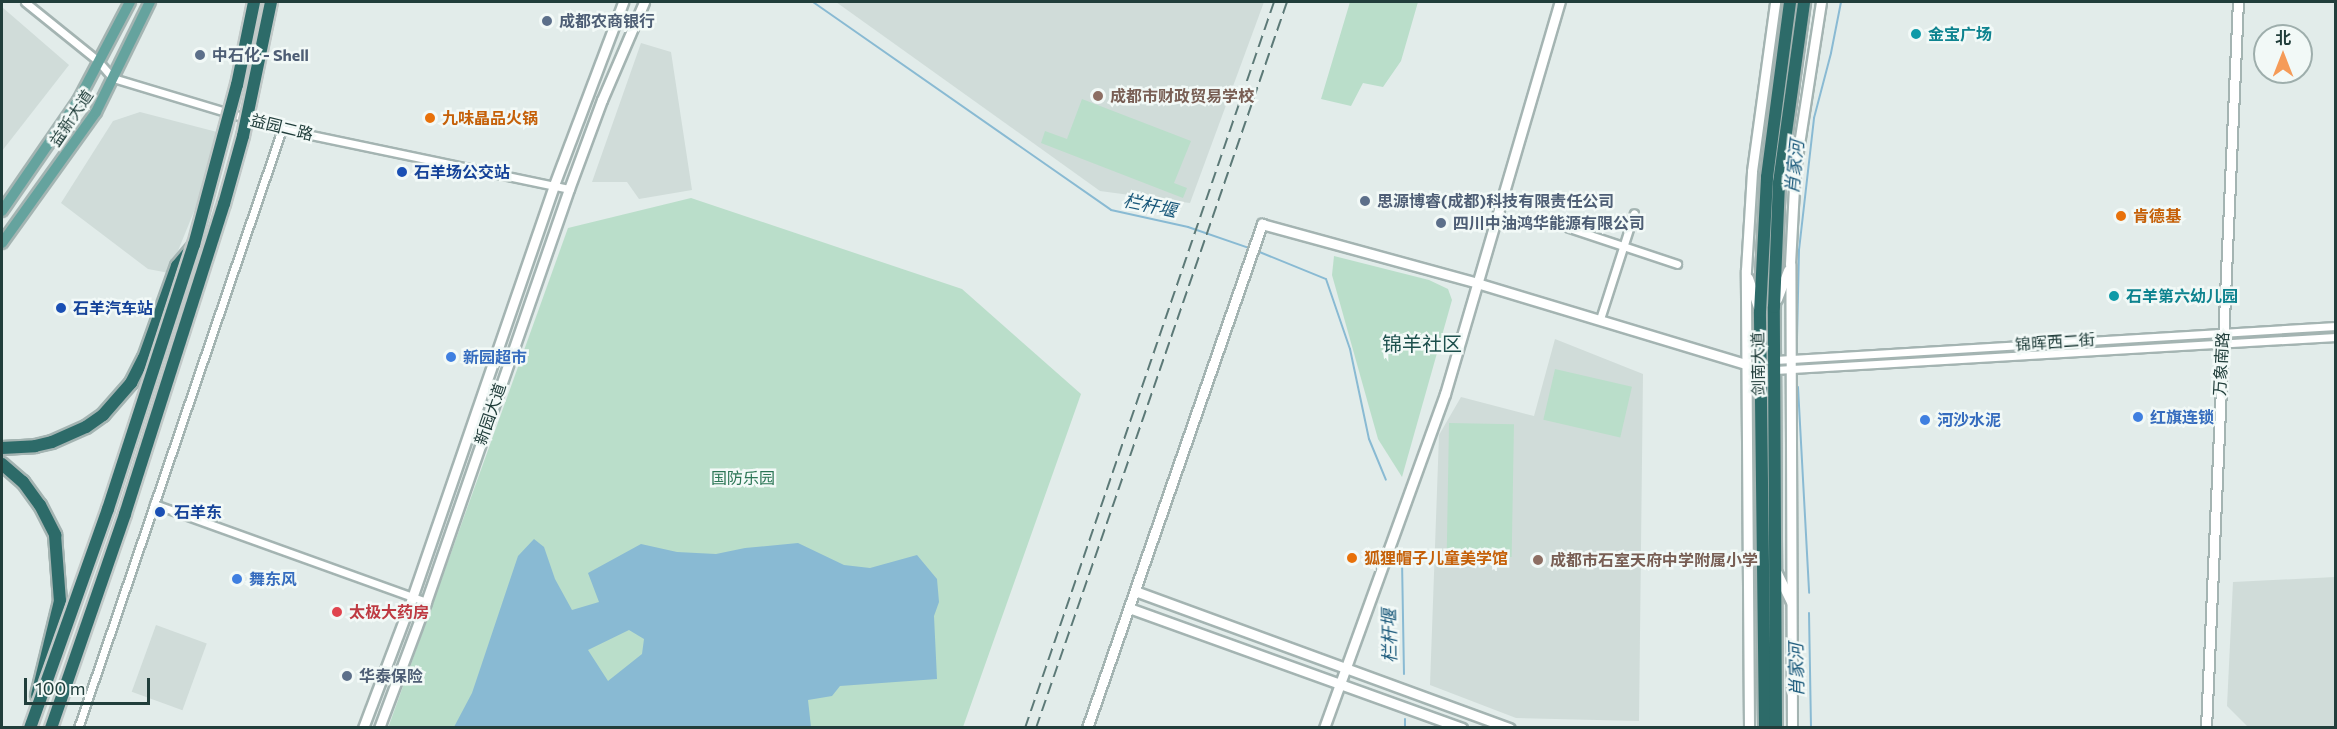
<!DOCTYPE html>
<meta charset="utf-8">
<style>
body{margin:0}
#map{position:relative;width:2337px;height:729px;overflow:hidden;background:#e2ecea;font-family:Commissioner,"Noto Sans SC",sans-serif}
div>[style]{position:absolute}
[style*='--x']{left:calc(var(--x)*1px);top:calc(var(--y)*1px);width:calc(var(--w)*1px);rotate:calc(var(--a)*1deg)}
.built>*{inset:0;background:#d0dcd9;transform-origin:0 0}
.green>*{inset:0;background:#badeca;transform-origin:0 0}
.water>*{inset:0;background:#89bad3}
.stream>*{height:2px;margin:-1px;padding:0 1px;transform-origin:1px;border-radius:1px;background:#89bad3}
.roads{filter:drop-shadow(2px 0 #a4b4b2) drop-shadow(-2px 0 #a4b4b2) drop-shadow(0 2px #a4b4b2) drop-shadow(0 -2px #a4b4b2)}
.street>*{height:7px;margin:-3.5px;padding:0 3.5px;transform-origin:3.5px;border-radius:3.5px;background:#fff}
.secondary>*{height:9px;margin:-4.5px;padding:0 4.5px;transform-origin:4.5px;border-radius:4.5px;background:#fff}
.primary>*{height:10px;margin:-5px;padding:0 5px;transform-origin:5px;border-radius:5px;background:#65a39e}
.highway>*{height:12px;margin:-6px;padding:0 6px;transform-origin:6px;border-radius:6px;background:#2d6b69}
.rail>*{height:2px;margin-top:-1px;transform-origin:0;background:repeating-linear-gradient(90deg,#5c7977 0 12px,transparent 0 18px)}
.bridges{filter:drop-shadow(2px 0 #c1c9c8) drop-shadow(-2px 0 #c1c9c8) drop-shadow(0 2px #c1c9c8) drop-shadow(0 -2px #c1c9c8)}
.highway-bridge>*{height:12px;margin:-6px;padding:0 6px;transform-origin:6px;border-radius:6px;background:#2d6b69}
.dots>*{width:16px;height:16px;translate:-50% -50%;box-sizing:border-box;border:3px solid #f2f9f7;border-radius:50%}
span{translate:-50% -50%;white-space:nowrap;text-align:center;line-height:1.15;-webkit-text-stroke:5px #f2f9f7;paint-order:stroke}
.service-label{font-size:16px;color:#4e5e75;font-weight:700}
.left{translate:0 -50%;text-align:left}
.culture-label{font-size:16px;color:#0d838f;font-weight:700}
.education-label{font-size:16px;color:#785e54;font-weight:700}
.street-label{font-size:16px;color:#213e3b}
.food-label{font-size:16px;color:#c56008;font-weight:700}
.transit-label{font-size:16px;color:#164399;font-weight:700}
.shop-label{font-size:16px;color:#366cbe;font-weight:700}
.park-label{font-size:16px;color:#2b7555}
.health-label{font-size:16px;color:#be3a42;font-weight:700}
.water-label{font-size:18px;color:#1a597b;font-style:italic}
.quarter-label{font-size:20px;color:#1d504d}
.frame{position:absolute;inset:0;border:3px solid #213e3b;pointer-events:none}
.north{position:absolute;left:2253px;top:24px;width:60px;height:60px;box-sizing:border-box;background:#f2f9f7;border:2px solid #9eaeac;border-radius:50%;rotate:0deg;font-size:16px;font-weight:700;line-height:24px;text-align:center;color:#213e3b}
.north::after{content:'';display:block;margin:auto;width:21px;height:27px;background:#f59b58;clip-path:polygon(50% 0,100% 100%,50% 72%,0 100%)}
.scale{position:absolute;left:24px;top:678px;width:126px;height:27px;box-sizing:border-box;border:3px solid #213e3b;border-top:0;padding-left:8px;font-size:18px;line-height:21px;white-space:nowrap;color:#213e3b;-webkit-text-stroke:4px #f2f9f7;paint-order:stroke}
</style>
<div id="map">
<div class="built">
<i style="clip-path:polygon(836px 2px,1264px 2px,1190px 203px,1100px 191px)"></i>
<i style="clip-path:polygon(2px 7px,69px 65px,2px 151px)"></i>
<i style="clip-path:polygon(641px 43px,671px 52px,692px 190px,639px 199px,627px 182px,592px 182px)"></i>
<i style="clip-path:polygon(140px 112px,217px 132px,197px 204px,169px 273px,148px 269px,61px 203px,113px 121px)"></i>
<i style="clip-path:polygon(1555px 339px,1643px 374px,1639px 721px,1516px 718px,1430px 685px,1439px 435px,1461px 397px,1534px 416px)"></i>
<i style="clip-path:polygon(2335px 577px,2335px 727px,2248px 727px,2227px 706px,2233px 582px)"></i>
<i style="left:156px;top:625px;width:54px;height:71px;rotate:20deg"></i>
</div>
<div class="green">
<i style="clip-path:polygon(1350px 2px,1418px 2px,1401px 61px,1383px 87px,1363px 83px,1351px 106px,1321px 99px)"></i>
<i style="clip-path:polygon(1082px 99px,1191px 141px,1174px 183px,1187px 188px,1183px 198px,1041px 143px,1045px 131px,1067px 139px)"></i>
<i style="clip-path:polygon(691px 198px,962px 289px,1081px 394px,963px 727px,388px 728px,568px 228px)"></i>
<i style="clip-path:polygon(1334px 256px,1429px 280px,1448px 289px,1452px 300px,1402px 477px,1378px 439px,1332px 275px)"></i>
<i style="left:1555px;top:369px;width:79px;height:52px;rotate:13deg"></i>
<i style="left:1449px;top:423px;width:65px;height:133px;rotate:1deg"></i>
</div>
<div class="water">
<i style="clip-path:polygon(evenodd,534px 539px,544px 547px,555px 579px,572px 610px,599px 602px,588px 573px,641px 544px,677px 552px,716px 554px,745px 548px,798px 543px,844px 565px,870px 568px,917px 555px,937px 579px,939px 602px,934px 616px,937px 679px,840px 686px,832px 696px,808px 700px,811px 727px,454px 727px,472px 693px,518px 556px,534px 539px,629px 630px,644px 639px,642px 654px,608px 681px,588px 650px,629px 630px)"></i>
</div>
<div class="stream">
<i style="--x:813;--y:2;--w:363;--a:34.9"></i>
<i style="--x:1111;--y:210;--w:79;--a:12.4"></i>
<i style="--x:1188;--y:227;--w:68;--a:19"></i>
<i style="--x:1257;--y:251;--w:74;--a:22.1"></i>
<i style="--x:1326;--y:279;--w:74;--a:71.1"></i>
<i style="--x:1350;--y:349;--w:92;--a:78.1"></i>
<i style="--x:1369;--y:439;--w:44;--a:67.5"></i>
<i style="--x:1797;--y:338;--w:88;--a:-88.7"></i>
<i style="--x:1799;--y:250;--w:133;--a:-83.5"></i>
<i style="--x:1814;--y:118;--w:67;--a:-75.3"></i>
<i style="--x:1831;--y:53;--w:52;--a:-78.9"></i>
<i style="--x:1798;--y:387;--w:206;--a:86.9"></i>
<i style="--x:1402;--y:560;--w:114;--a:89"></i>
<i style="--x:1809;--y:613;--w:115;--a:89"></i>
<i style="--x:1405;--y:719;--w:9;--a:90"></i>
</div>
<div class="roads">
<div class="street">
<i style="--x:25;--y:2;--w:94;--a:38.9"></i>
<i style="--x:98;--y:61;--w:23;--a:49"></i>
<i style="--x:113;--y:78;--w:177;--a:16.8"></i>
<i style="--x:282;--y:129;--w:293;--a:11.8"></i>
<i style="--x:1569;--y:228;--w:114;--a:18.4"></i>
<i style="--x:1600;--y:319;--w:111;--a:-72.2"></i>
<i style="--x:1775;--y:360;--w:562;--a:-3.47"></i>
<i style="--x:1775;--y:370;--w:562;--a:-3.37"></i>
<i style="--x:154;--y:504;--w:289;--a:19.8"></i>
<i style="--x:78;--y:728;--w:633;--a:-71.19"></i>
</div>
<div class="secondary">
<i style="--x:1748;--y:278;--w:31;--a:71"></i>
<i style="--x:1777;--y:299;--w:31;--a:-69"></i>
<i style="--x:1777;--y:573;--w:32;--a:64"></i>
<i style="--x:1135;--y:591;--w:399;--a:20.1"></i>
<i style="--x:1129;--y:608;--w:354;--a:19.8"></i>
<i style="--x:363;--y:728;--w:139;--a:-69.3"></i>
<i style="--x:412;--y:598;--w:437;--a:-71"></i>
<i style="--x:554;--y:185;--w:196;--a:-69.3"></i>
<i style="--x:379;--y:728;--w:134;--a:-69.5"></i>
<i style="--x:426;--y:602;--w:437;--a:-70.9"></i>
<i style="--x:569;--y:189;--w:95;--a:-69.7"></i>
<i style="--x:602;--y:100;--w:107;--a:-66.8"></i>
<i style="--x:1087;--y:728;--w:534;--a:-70.85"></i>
<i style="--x:1262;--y:224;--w:223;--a:15.3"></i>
<i style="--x:1477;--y:283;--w:281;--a:16.8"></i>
<i style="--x:1324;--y:728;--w:355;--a:-70.1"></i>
<i style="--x:1445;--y:394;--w:409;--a:-73.7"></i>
<i style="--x:1749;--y:728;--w:458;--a:-90.4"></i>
<i style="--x:1746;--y:270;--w:99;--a:-86.5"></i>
<i style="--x:1752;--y:171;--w:171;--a:-82.2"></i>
<i style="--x:1792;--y:728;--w:464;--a:-90.2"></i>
<i style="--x:1790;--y:264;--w:94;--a:-87"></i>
<i style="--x:1795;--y:170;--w:170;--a:-81.2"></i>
<i style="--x:2206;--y:728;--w:727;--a:-87.48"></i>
</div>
<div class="primary">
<i style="--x:2;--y:211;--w:134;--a:-55.4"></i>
<i style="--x:78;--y:101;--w:112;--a:-62.3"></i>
<i style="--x:2;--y:243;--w:161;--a:-54.3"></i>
<i style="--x:96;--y:112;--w:123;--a:-63.9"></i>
</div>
<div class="highway">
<i style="--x:2;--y:448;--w:33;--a:-3"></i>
<i style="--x:35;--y:446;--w:17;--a:-13"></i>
<i style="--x:52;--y:442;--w:37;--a:-24"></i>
<i style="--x:86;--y:427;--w:21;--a:-35"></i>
<i style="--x:103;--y:415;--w:43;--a:-48.8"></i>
<i style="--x:131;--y:383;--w:28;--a:-63"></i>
<i style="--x:144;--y:358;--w:98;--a:-70.3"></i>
<i style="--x:177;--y:266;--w:26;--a:-50"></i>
<i style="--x:2;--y:464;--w:28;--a:41"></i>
<i style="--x:23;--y:482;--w:29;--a:54"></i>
<i style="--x:40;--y:505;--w:34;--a:63"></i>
<i style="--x:55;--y:535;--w:66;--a:85.7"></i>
<i style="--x:60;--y:601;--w:97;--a:103.7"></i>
<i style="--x:1765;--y:728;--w:416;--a:-90.7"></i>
<i style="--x:1760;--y:312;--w:135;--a:-87"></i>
<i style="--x:1767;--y:177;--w:177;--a:-82.5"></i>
<i style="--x:1776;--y:728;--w:421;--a:-90.3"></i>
<i style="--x:1774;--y:307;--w:124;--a:-87.7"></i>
<i style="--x:1779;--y:183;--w:183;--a:-82.1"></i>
</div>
</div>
<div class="rail">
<i style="--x:1025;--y:728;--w:768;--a:-71.07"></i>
<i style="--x:1036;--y:728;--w:768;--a:-70.93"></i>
</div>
<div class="bridges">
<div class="highway-bridge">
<i style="--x:30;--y:728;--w:232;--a:-70.4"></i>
<i style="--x:108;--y:509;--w:278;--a:-72"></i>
<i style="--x:194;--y:245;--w:166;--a:-75"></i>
<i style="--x:237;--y:85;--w:85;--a:-78.4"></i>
<i style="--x:51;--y:728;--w:226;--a:-70.9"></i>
<i style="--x:125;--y:514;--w:325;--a:-72.3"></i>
<i style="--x:224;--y:204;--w:71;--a:-74.4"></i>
<i style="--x:243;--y:136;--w:137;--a:-78.2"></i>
</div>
</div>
<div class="dots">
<i style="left:547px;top:21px;background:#5c6f8a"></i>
<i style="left:1916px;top:34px;background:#0f9aa8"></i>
<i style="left:200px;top:55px;background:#5c6f8a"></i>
<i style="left:1098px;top:96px;background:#8d6e63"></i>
<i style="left:430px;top:118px;background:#e8710a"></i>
<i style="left:402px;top:172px;background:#1a4fb4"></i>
<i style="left:1365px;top:201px;background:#5c6f8a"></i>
<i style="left:2121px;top:216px;background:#e8710a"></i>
<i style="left:1441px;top:223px;background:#5c6f8a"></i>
<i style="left:2114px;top:296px;background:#0f9aa8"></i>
<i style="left:61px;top:308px;background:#1a4fb4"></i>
<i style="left:451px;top:357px;background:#3f7fe0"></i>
<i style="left:2138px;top:417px;background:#3f7fe0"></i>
<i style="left:1925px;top:420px;background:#3f7fe0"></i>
<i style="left:160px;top:512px;background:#1a4fb4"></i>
<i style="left:1352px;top:558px;background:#e8710a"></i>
<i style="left:1538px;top:560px;background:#8d6e63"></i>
<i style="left:237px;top:579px;background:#3f7fe0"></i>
<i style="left:337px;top:612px;background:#e0444e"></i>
<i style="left:347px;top:676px;background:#5c6f8a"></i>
</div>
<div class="service-label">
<span class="left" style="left:559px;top:21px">成都农商银行</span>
<span class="left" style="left:212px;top:55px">中石化 - Shell</span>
<span class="left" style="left:1377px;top:201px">思源博睿(成都)科技有限责任公司</span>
<span class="left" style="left:1453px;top:223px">四川中油鸿华能源有限公司</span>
<span class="left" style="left:359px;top:676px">华泰保险</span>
</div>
<div class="culture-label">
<span class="left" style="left:1928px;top:34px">金宝广场</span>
<span class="left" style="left:2126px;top:296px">石羊第六幼儿园</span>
</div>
<div class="education-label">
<span class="left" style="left:1110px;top:96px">成都市财政贸易学校</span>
<span class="left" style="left:1550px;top:560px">成都市石室天府中学附属小学</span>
</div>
<div class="street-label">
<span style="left:71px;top:118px;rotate:-56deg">益新大道</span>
<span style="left:282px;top:127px;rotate:14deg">益园二路</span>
<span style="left:2055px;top:342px;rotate:-4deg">锦晖西二街</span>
<span style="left:1758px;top:364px;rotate:-91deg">剑南大道</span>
<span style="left:2221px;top:364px;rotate:-87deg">万象南路</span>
<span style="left:490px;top:414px;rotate:-71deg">新园大道</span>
</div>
<div class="food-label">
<span class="left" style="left:442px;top:118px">九味晶品火锅</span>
<span class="left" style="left:2133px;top:216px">肯德基</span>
<span class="left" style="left:1364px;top:558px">狐狸帽子儿童美学馆</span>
</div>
<div class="transit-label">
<span class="left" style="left:414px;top:172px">石羊场公交站</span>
<span class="left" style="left:73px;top:308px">石羊汽车站</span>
<span class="left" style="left:174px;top:512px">石羊东</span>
</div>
<div class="shop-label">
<span class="left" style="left:463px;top:357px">新园超市</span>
<span class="left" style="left:2150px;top:417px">红旗连锁</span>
<span class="left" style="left:1937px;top:420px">河沙水泥</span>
<span class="left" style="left:249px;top:579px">舞东风</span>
</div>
<div class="park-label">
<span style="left:743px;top:478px">国防乐园</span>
</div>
<div class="health-label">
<span class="left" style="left:349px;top:612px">太极大药房</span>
</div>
<div class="water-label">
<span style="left:1794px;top:167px;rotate:-84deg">肖家河</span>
<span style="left:1150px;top:205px;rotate:12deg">栏杆堰</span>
<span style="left:1389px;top:636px;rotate:-91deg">栏杆堰</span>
<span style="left:1796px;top:670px;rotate:-91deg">肖家河</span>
</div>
<div class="quarter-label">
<span style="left:1422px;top:343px">锦羊社区</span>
</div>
<div class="frame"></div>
<div class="north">北</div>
<div class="scale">100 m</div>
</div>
